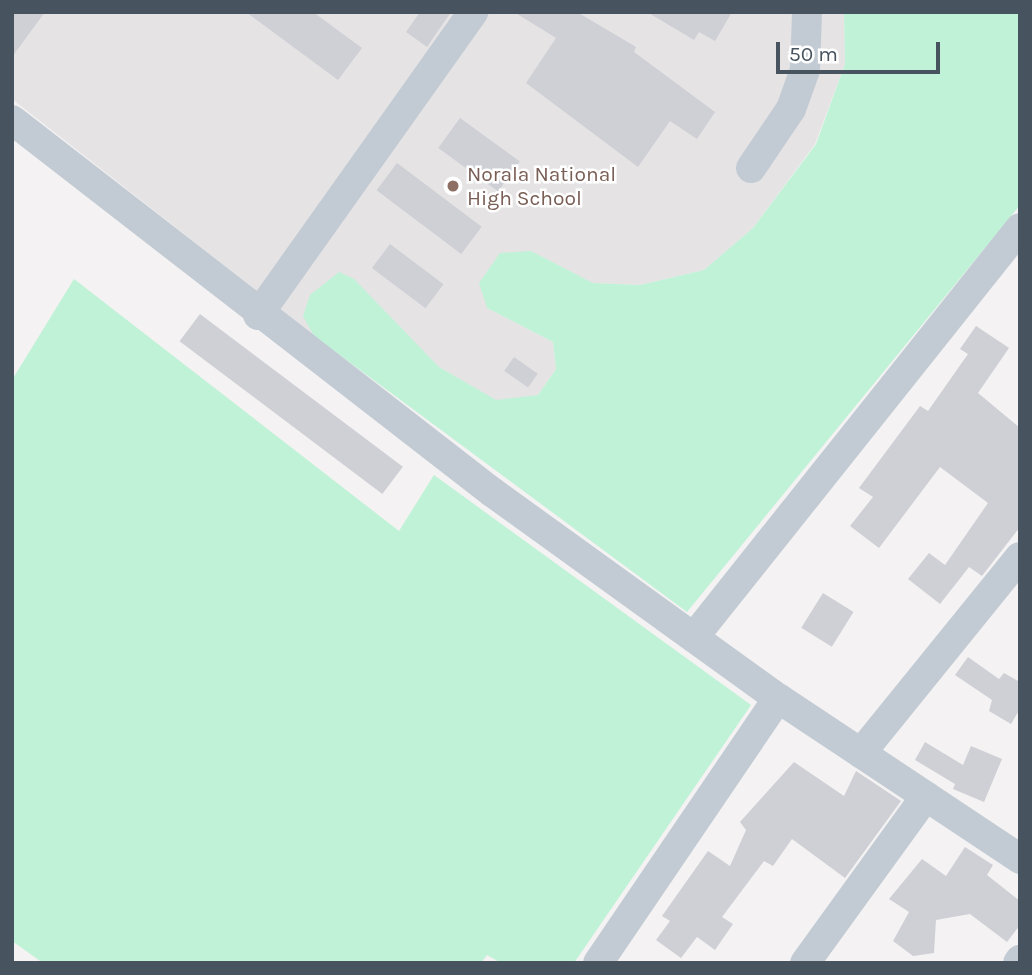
<!DOCTYPE html>
<style>
body{margin:0}
#map{position:relative;width:1032px;height:975px;overflow:hidden;background:#f4f2f2;font-family:Karla,sans-serif}
div>[style]{position:absolute}
[style*='--x']{left:calc(var(--x)*1px);top:calc(var(--y)*1px);width:calc(var(--w)*1px);rotate:calc(var(--a)*1deg)}
.education>*{inset:0;background:#e5e3e4}
.green>*{inset:0;background:#c0f2d7}
.building>*{inset:0;background:#ced0d6;transform-origin:0 0}
.minor>*{height:30px;margin:-15px;padding:0 15px;transform-origin:15px;border-radius:15px;background:#c2cbd4}
.dots>*{width:19px;height:19px;translate:-50% -50%;box-sizing:border-box;border:4px solid #fff;border-radius:50%}
span{translate:-50% -50%;white-space:nowrap;text-align:center;line-height:1.15;-webkit-text-stroke:5px #fff;paint-order:stroke}
.education-label{font-size:21px;color:#785e54}
.left{translate:0 -50%;text-align:left}
.frame{position:absolute;inset:0;border:14px solid #485360;pointer-events:none}
.scale{position:absolute;left:776px;top:42px;width:164px;height:32px;box-sizing:border-box;border:4px solid #485360;border-top:0;padding-left:9px;font-size:21px;line-height:24px;white-space:nowrap;color:#485360;-webkit-text-stroke:5px #fff;paint-order:stroke}
</style>
<div id="map">
<div class="education">
<i style="clip-path:polygon(12px 12px,844px 12px,845px 64px,815px 144px,753px 228px,704px 270px,640px 285px,592px 283px,531px 251px,487px 308px,553px 342px,556px 369px,538px 395px,496px 401px,439px 367px,407px 335px,314px 336px,12px 99px)"></i>
</div>
<div class="green">
<i style="clip-path:polygon(844px 12px,1020px 12px,1020px 205px,687px 612px,314px 336px,303px 316px,310px 295px,339px 272px,354px 279px,439px 367px,496px 400px,538px 395px,556px 369px,553px 342px,487px 308px,479px 283px,500px 253px,531px 251px,593px 283px,640px 285px,704px 270px,753px 228px,816px 144px,845px 64px)"></i>
<i style="clip-path:polygon(74px 279px,399px 531px,434px 475px,751px 705px,574px 963px,501px 963px,487px 955px,481px 963px,43px 963px,12px 941px,12px 380px)"></i>
</div>
<div class="building">
<i style="clip-path:polygon(12px 12px,45px 12px,12px 57px)"></i>
<i style="clip-path:polygon(246px 12px,313px 12px,362px 48px,338px 80px)"></i>
<i style="clip-path:polygon(420px 12px,451px 12px,427px 47px,406px 32px)"></i>
<i style="clip-path:polygon(514px 12px,577px 12px,636px 47px,634px 52px,715px 112px,697px 139px,670px 121px,638px 167px,526px 83px,556px 38px)"></i>
<i style="clip-path:polygon(647px 12px,732px 12px,715px 41px,699px 32px,694px 40px)"></i>
<i style="left:460px;top:118px;width:74px;height:37px;rotate:36deg"></i>
<i style="left:397px;top:163px;width:106px;height:34px;rotate:37deg"></i>
<i style="left:390px;top:244px;width:67px;height:30px;rotate:37deg"></i>
<i style="left:200px;top:314px;width:254px;height:34px;rotate:37deg"></i>
<i style="clip-path:polygon(976px 326px,1009px 348px,978px 393px,1020px 428px,1020px 527px,982px 576px,969px 567px,940px 604px,908px 579px,929px 553px,945px 565px,988px 503px,940px 467px,879px 548px,850px 526px,873px 497px,859px 488px,920px 406px,928px 411px,968px 354px,960px 349px)"></i>
<i style="left:514px;top:357px;width:29px;height:17px;rotate:35deg"></i>
<i style="left:823px;top:593px;width:36px;height:41px;rotate:32deg"></i>
<i style="clip-path:polygon(968px 657px,999px 679px,1004px 673px,1020px 682px,1020px 709px,1011px 724px,989px 711px,992px 700px,955px 675px)"></i>
<i style="clip-path:polygon(925px 742px,963px 765px,971px 746px,1002px 759px,984px 802px,953px 789px,955px 784px,915px 760px)"></i>
<i style="clip-path:polygon(794px 762px,844px 796px,856px 771px,901px 801px,845px 878px,792px 839px,773px 866px,764px 861px,722px 917px,733px 924px,715px 950px,697px 937px,681px 958px,656px 940px,670px 921px,662px 916px,708px 851px,730px 866px,746px 830px,740px 822px)"></i>
<i style="clip-path:polygon(965px 847px,993px 865px,987px 875px,1020px 901px,1020px 925px,1007px 942px,970px 914px,936px 920px,934px 953px,913px 956px,893px 941px,909px 912px,889px 899px,922px 859px,946px 876px)"></i>
</div>
<div class="minor">
<i style="--x:12;--y:120;--w:607;--a:37.78"></i>
<i style="--x:492;--y:492;--w:352;--a:35.8"></i>
<i style="--x:778;--y:698;--w:291;--a:33.6"></i>
<i style="--x:751;--y:168;--w:71;--a:-55.9"></i>
<i style="--x:791;--y:109;--w:41;--a:-70.3"></i>
<i style="--x:805;--y:70;--w:58;--a:-88"></i>
<i style="--x:258;--y:315;--w:372;--a:-54.6"></i>
<i style="--x:694;--y:637;--w:523;--a:-51.44"></i>
<i style="--x:861;--y:753;--w:252;--a:-51"></i>
<i style="--x:598;--y:963;--w:320;--a:-55.8"></i>
<i style="--x:805;--y:963;--w:206;--a:-54.1"></i>
<i style="--x:1018;--y:963;--w:4;--a:-56"></i>
</div>
<div class="dots">
<i style="left:453px;top:186px;background:#8d6e63"></i>
</div>
<div class="education-label">
<span class="left" style="left:467px;top:186px">Norala National<br>High School</span>
</div>
<div class="frame"></div>
<div class="scale">50 m</div>
</div>
